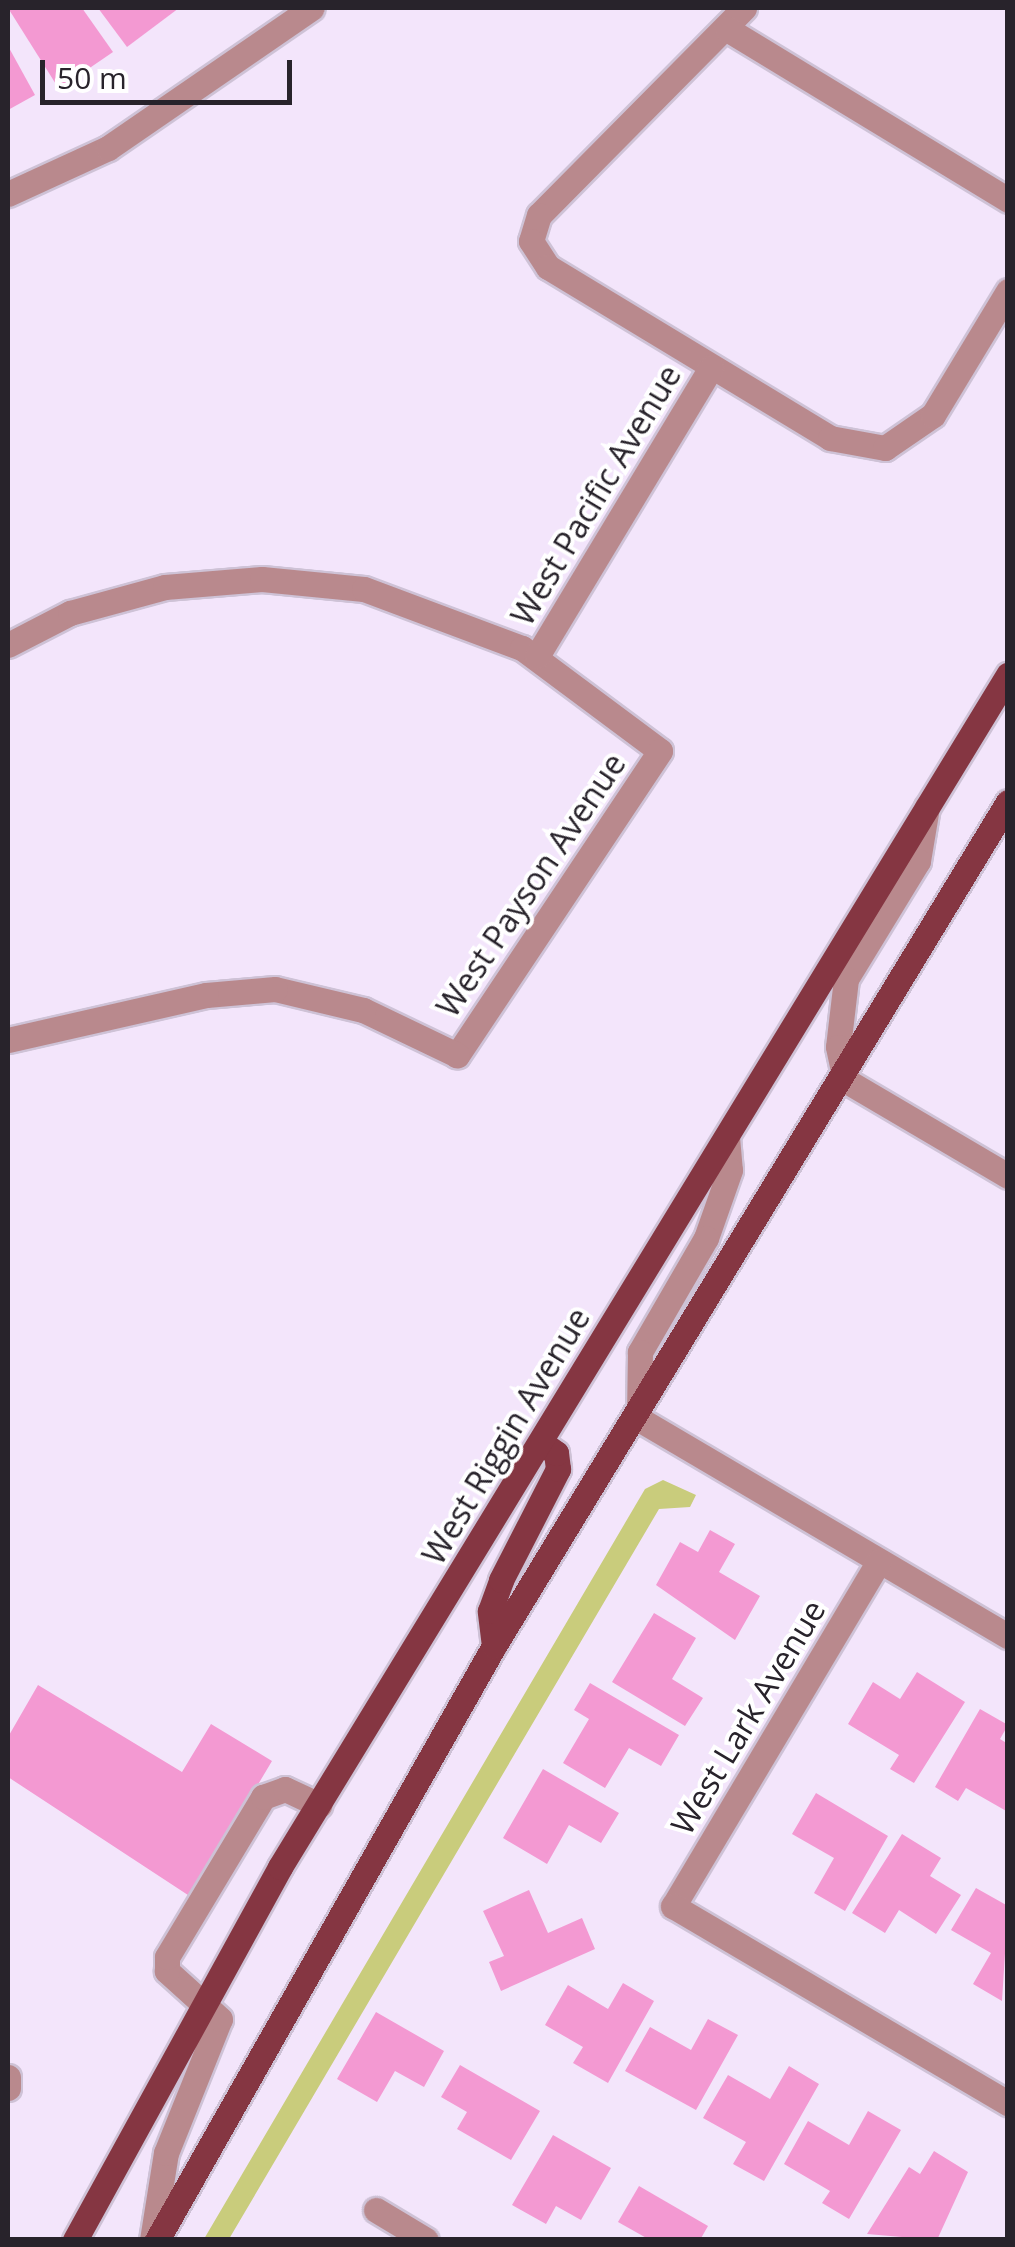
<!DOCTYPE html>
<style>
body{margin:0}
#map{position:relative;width:1015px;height:2247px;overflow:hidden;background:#f3e5fb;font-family:"Open Sans",sans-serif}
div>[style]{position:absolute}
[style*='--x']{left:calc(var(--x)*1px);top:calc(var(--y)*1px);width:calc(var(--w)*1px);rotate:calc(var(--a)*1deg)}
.green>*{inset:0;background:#c9cc7c}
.building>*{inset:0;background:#f399d2}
.roads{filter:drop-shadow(2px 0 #cec2d6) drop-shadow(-2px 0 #cec2d6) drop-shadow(0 2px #cec2d6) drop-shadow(0 -2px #cec2d6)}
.minor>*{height:25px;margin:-12.5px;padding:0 12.5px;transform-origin:12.5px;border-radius:12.5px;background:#b9898d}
.major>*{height:25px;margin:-12.5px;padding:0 12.5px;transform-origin:12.5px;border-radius:12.5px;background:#853642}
span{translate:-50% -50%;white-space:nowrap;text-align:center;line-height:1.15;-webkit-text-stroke:8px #fff;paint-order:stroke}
.street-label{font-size:32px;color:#28232b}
.frame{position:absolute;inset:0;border:10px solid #28232b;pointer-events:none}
.scale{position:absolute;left:40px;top:60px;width:252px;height:45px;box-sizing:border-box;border:5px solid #28232b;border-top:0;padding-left:12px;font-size:30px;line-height:35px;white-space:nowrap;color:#28232b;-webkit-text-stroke:8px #fff;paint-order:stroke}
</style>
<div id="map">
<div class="green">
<i style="clip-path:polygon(663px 1480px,696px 1495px,690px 1507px,659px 1509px,229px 2239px,204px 2239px,645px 1489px)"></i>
</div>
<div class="building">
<i style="clip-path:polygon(8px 8px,82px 8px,113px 52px,59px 89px)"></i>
<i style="clip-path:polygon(98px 8px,179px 8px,127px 47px)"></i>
<i style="clip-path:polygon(8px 46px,35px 95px,8px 110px)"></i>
<i style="clip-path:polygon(710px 1530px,735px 1544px,719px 1572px,760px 1596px,735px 1640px,656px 1585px,680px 1542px,698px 1552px)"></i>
<i style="clip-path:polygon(654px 1613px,696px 1638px,672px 1679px,703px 1698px,685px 1726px,612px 1682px)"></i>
<i style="clip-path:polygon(917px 1672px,965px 1702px,914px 1783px,890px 1769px,899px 1755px,848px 1724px,873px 1682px,900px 1699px)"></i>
<i style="clip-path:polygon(590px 1683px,679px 1735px,661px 1766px,629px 1748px,605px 1788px,563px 1763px,589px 1719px,574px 1710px)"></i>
<i style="clip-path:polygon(38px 1685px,182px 1772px,211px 1724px,272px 1761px,191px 1897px,8px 1777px,8px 1737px)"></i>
<i style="clip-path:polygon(980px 1709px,1008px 1725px,1000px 1739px,1008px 1744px,1008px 1812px,966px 1788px,958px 1801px,935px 1787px)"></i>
<i style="clip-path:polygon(543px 1769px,619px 1813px,601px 1843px,569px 1825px,547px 1864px,503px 1838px)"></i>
<i style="clip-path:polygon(816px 1793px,888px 1836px,845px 1911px,814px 1893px,834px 1858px,792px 1834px)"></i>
<i style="clip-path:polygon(902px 1834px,941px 1858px,930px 1876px,961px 1895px,936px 1934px,899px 1910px,885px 1933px,852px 1913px)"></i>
<i style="clip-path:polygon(976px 1888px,1008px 1906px,1002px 2001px,973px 1984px,991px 1953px,951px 1930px)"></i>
<i style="clip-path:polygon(529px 1890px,548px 1933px,582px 1918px,595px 1949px,501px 1991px,489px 1962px,504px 1956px,483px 1911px)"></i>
<i style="clip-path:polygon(623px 1983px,654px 2001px,608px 2083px,573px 2063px,583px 2047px,545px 2025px,568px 1985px,608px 2009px)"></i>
<i style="clip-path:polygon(376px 2012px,444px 2051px,424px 2087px,395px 2071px,377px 2102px,337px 2079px)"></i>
<i style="clip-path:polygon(708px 2019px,738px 2035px,696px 2110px,625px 2071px,650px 2027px,691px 2050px)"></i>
<i style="clip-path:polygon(460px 2065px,540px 2111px,511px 2160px,457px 2129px,467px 2112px,441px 2097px)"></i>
<i style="clip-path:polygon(789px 2066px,819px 2084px,764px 2181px,733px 2164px,746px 2142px,703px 2118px,728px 2075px,770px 2099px)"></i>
<i style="clip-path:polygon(868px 2111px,901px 2130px,849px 2219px,822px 2203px,830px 2191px,784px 2164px,808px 2121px,849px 2145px)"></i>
<i style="clip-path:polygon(553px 2135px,611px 2168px,581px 2220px,556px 2206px,546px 2224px,512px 2205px)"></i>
<i style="clip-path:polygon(934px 2151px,968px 2172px,937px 2240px,867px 2234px,909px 2167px,920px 2174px)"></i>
<i style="clip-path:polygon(639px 2186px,708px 2226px,700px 2240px,650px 2240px,618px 2222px)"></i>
</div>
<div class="roads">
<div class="minor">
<i style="--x:744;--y:8;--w:291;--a:134.7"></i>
<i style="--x:539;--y:215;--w:27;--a:107"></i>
<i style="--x:531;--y:241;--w:31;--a:57"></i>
<i style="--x:548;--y:267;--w:330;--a:31.2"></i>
<i style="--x:830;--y:438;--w:56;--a:10.3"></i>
<i style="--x:885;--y:448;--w:58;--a:-34.5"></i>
<i style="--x:933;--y:415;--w:145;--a:-58.8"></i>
<i style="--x:727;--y:29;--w:329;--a:31.3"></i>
<i style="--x:8;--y:194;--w:110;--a:-24.7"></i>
<i style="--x:108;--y:148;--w:247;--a:-34.5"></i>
<i style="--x:8;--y:645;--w:70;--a:-27.3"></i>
<i style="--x:70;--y:613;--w:98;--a:-15.3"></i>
<i style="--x:165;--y:587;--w:97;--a:-4.7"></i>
<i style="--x:262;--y:579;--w:102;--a:5.6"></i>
<i style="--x:364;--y:589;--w:169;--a:20.5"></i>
<i style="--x:522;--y:648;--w:172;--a:36.7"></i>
<i style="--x:660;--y:751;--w:366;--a:123.7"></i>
<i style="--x:457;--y:1055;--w:104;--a:-154.4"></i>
<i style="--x:363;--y:1010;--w:90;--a:-166.6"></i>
<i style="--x:275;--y:989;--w:69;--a:175"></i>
<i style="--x:206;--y:995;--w:203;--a:167.2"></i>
<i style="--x:537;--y:656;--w:337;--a:-58.9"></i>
<i style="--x:927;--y:807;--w:55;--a:99.5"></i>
<i style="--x:918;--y:861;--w:138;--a:121.4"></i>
<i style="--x:846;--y:979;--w:68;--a:96.7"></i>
<i style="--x:838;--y:1047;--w:34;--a:78"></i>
<i style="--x:845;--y:1080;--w:189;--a:30.5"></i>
<i style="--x:727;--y:1137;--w:33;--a:85"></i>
<i style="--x:730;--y:1170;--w:72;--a:109.4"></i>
<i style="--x:706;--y:1238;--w:132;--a:120.1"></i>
<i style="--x:640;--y:1352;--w:67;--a:90.9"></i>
<i style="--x:639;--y:1419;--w:428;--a:30.5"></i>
<i style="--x:879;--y:1561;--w:402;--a:120.8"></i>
<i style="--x:673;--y:1906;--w:389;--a:30.5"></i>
<i style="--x:8;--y:2077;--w:11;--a:90"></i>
<i style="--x:376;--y:2210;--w:58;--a:31"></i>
<i style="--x:152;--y:2240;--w:88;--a:-80.9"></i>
<i style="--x:166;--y:2153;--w:144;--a:-68.1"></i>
<i style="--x:220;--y:2019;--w:72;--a:-137.8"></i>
<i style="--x:167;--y:1971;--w:14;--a:-90"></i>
<i style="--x:167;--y:1957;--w:187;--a:-59"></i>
<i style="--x:263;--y:1797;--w:23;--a:-20"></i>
<i style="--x:285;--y:1789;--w:38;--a:25"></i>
</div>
<div class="major">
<i style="--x:494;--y:1646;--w:35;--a:-97"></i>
<i style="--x:490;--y:1611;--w:33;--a:-70"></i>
<i style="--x:501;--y:1580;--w:125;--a:-62.8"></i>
<i style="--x:558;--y:1469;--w:16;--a:-97"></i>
<i style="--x:556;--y:1453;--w:19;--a:-145"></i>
<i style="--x:75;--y:2240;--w:426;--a:-61.2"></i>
<i style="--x:280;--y:1867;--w:1397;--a:-58.59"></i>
<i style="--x:157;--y:2240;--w:683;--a:-60.43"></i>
<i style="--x:494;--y:1646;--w:988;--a:-58.66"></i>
</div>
</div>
<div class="street-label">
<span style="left:596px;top:495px;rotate:-59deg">West Pacific Avenue</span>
<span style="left:531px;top:885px;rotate:-56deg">West Payson Avenue</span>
<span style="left:506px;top:1436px;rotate:-59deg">West Riggin Avenue</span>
<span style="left:748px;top:1717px;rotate:-59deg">West Lark Avenue</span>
</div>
<div class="frame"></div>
<div class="scale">50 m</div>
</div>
